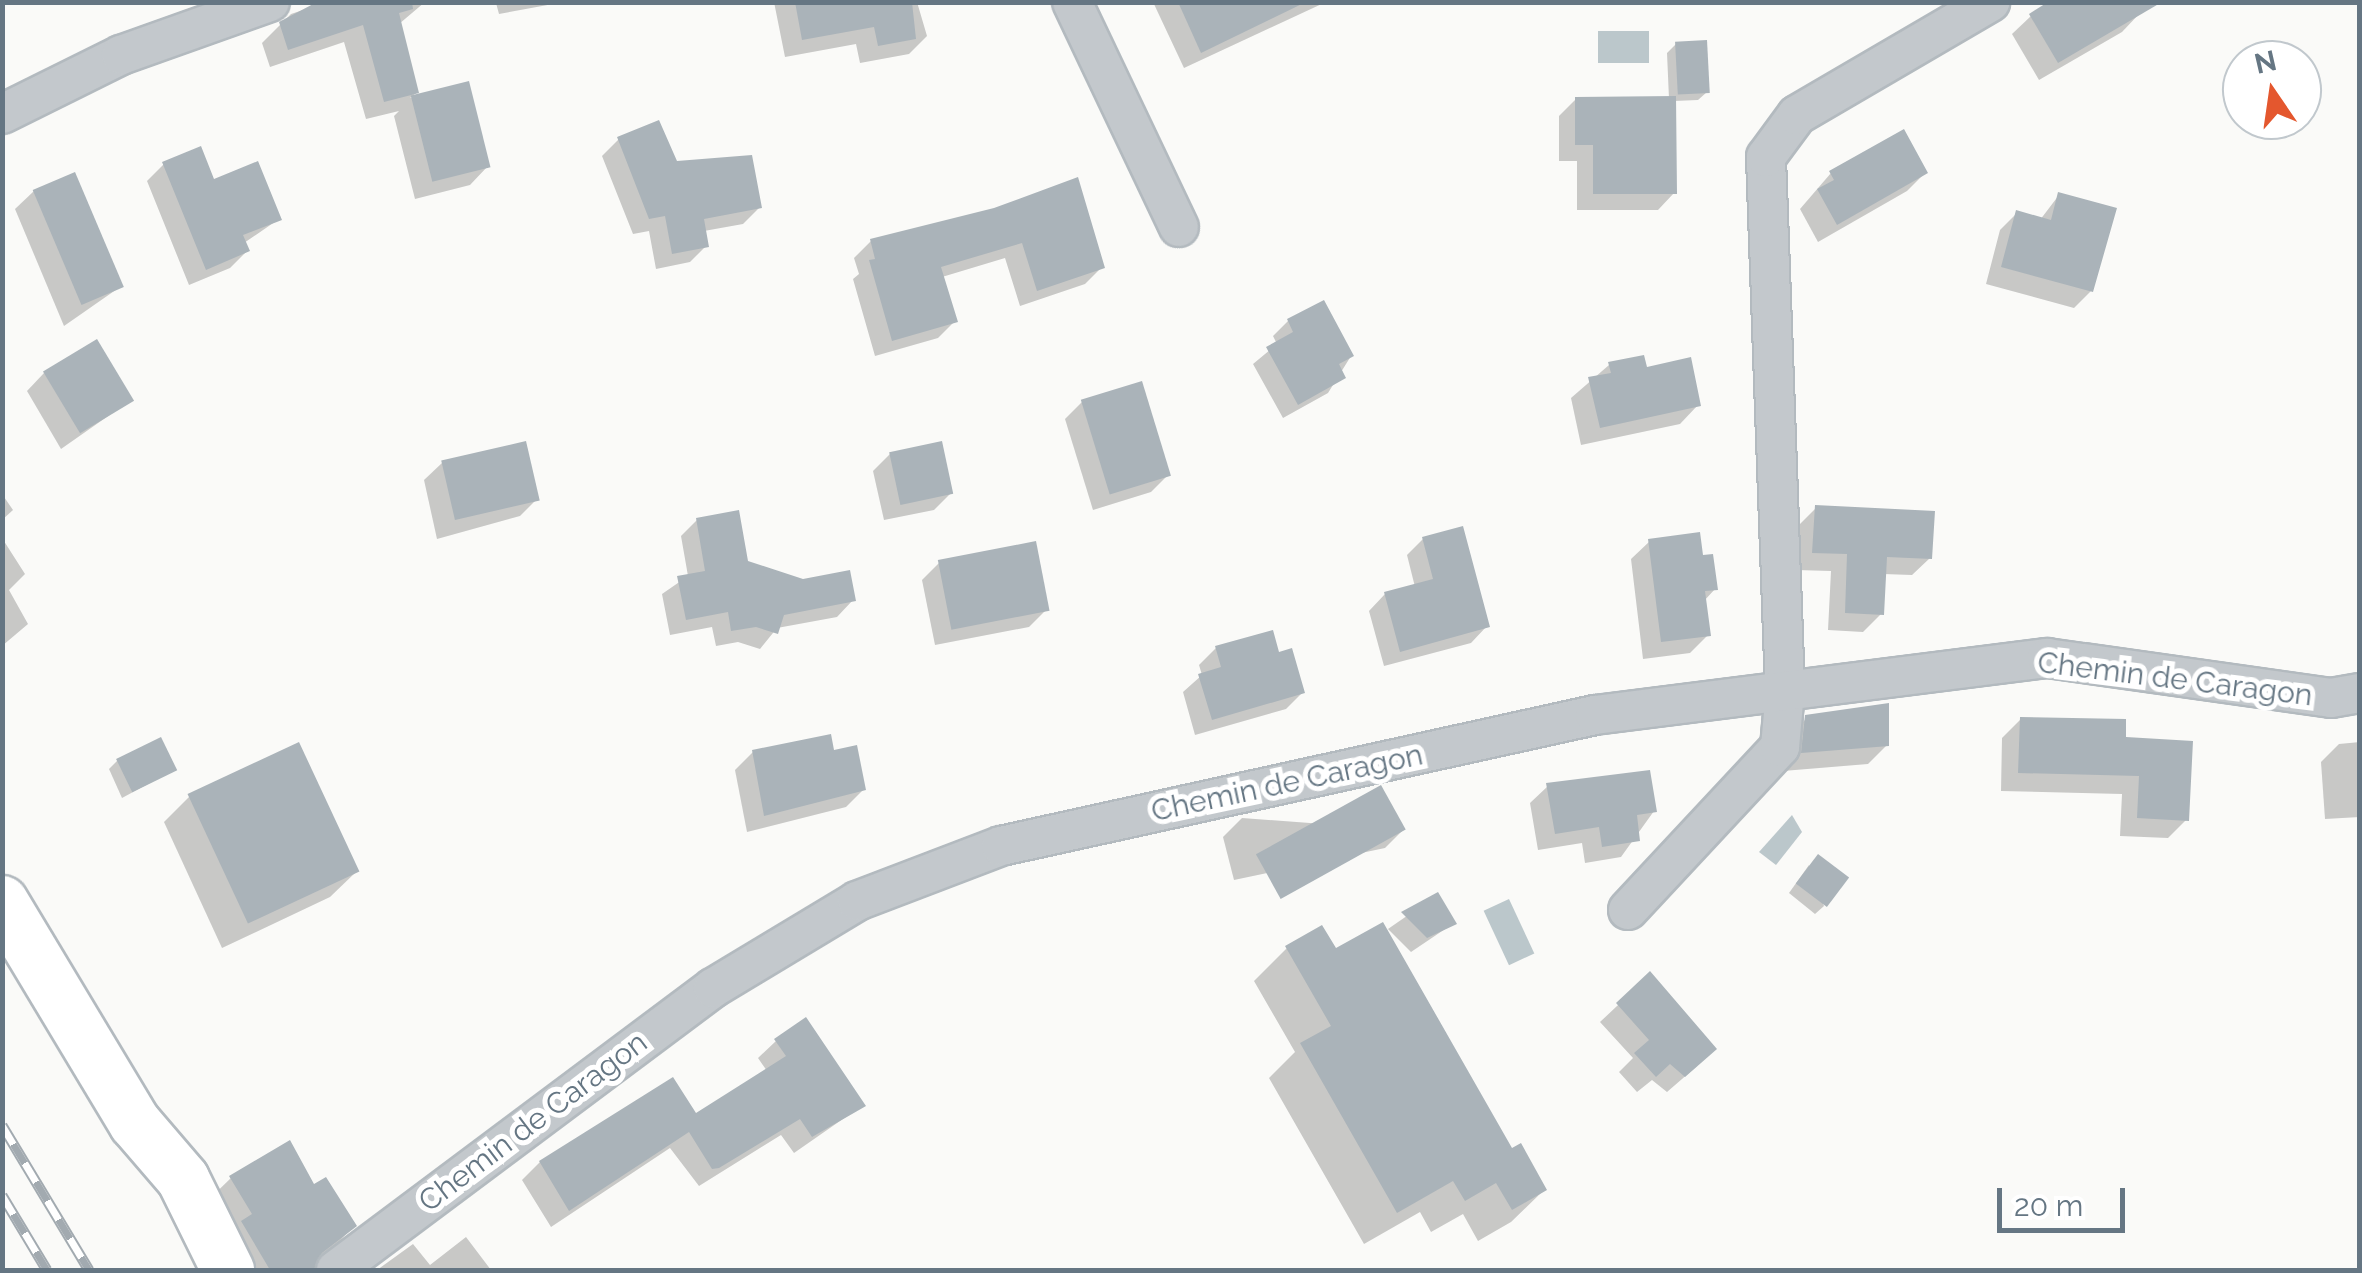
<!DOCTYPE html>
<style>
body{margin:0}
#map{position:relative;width:2362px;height:1273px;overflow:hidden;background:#fafaf8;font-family:Raleway,sans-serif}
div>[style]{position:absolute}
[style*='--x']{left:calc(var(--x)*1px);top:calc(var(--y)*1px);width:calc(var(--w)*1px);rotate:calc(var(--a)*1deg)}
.water>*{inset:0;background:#bbc7cb;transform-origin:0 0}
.shadow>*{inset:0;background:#0003}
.building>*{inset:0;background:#aab3b9;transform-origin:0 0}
.roads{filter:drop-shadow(2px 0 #b3babf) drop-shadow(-2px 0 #b3babf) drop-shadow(0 2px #b3babf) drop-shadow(0 -2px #b3babf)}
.street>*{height:38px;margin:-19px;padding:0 19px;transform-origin:19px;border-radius:19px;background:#c3c8cc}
.secondary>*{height:52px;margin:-26px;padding:0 26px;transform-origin:26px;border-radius:26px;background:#fff}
.rail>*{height:11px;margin-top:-5.5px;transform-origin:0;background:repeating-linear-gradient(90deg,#fff 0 22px,#a2aab0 0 44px);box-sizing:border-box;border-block:2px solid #a2aab0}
span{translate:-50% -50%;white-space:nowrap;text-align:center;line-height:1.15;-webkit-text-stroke:10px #fff;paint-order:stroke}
.street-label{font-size:30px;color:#657683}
.frame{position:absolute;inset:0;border:5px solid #657683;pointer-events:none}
.north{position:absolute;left:2222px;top:40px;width:100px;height:100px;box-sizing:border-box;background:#fff;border:2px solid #c1c8cd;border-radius:50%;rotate:347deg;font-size:28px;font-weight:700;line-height:40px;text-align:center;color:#657683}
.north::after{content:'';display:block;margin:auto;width:35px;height:45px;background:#e4572e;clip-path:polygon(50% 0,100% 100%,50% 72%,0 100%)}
.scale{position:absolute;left:1997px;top:1188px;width:128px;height:45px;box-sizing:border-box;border:5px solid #657683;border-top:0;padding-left:12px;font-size:30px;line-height:35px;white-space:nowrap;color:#657683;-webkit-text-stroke:8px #fff;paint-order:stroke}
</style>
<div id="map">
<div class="water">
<i style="left:1598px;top:31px;width:51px;height:32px"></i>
<i style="clip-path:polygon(1792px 815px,1802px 832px,1776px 865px,1759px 852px)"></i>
<i style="left:1509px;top:899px;width:60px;height:28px;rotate:65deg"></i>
</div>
<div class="shadow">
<i style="clip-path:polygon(327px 2px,425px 2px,399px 24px,416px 93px,410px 98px,467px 84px,488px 166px,470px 185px,415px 199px,394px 116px,399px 111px,366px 119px,344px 42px,270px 67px,262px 43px,291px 14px)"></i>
<i style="clip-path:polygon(488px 2px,564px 2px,499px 14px,496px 3px)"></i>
<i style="clip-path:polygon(774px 2px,917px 2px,927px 36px,909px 54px,860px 63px,856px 44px,785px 57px)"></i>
<i style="clip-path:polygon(1153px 2px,1326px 2px,1184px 68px)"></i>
<i style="clip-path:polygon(2140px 13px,2122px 32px,2039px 80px,2012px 34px,2031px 16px)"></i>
<i style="clip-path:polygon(1676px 44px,1707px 92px,1698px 100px,1674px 101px,1674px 193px,1658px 210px,1577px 210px,1577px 161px,1559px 161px,1559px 116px,1576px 99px,1669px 99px,1667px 53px)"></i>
<i style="clip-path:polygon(619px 139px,676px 164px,760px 207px,743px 224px,704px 231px,706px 246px,690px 262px,656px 269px,649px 231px,633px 234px,602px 156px)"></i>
<i style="clip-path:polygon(164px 164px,213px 182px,279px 219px,244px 243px,247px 251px,230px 268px,189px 285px,147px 181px)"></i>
<i style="clip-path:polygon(1831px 173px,1925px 173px,1907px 191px,1818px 242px,1800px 209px)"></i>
<i style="clip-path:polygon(34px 191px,120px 287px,64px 326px,15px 209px)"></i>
<i style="clip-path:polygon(2059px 195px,2091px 291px,2074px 308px,1986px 284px,2000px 230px,2017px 213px,2040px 220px)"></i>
<i style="clip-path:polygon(995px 211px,1102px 267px,1085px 284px,1020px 306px,1005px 258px,942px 277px,955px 321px,938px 338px,875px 356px,853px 279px,859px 274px,854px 258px,871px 241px)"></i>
<i style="clip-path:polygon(1323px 303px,1351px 356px,1328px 393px,1283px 418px,1253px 364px,1277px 344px,1273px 336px,1288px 321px)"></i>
<i style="clip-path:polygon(1609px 365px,1645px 370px,1698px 405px,1680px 424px,1581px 445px,1571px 398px)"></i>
<i style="clip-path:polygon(44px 373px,131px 400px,61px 449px,27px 391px)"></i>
<i style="clip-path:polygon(1082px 402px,1168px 475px,1151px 492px,1093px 510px,1065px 419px)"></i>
<i style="clip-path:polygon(890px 454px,951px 493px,934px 510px,884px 520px,873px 471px)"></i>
<i style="clip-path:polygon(442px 463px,537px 499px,520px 516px,437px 539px,424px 480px)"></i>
<i style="clip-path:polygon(2px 494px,13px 510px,2px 520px)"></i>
<i style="clip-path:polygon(1816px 508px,1930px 558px,1912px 575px,1883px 574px,1881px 614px,1863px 632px,1828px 630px,1831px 571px,1796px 570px,1798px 526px)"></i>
<i style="clip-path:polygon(697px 520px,746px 563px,853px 600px,837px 617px,777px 628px,760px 649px,738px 642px,716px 646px,712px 627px,670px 635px,662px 594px,688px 576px,681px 536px)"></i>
<i style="clip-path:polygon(2px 538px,25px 574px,9px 590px,28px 624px,2px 646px)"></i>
<i style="clip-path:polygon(1423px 539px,1487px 626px,1471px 643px,1384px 666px,1369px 611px,1385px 594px,1415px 587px,1407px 555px)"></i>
<i style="clip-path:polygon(1650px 541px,1701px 557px,1715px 589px,1704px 601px,1708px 635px,1690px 653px,1643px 659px,1631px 559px)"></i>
<i style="clip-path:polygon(939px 563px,1046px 610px,1029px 627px,935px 645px,922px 580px)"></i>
<i style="clip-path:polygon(1216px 648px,1278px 655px,1302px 693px,1286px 709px,1195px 735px,1183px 692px,1202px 675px,1199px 665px)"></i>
<i style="clip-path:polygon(1807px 718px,1887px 745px,1868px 764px,1783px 771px,1788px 737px)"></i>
<i style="clip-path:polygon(2021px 719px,2123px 739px,2186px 820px,2168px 838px,2120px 836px,2122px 794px,2001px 791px,2002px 738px)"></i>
<i style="clip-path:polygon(2360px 742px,2360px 817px,2325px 819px,2321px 762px,2339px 744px)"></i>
<i style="clip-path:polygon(753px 752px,832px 753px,864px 789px,846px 807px,747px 832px,735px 770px)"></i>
<i style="clip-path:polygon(118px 760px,174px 770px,122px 798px,109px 769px)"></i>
<i style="clip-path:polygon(1548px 786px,1654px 811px,1621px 857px,1585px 863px,1582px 843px,1538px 850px,1530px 803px)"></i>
<i style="clip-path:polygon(189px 797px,356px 872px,330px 897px,222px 948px,164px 822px)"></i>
<i style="clip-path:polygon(1242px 818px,1403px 830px,1385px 848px,1234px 880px,1223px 837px)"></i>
<i style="clip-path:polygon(1809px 865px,1824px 906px,1815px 914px,1789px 893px)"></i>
<i style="clip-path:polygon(1437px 895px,1454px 923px,1411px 952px,1388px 929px)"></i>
<i style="clip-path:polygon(1287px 948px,1335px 952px,1544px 1190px,1511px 1222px,1478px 1241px,1463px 1214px,1431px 1232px,1420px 1212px,1364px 1244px,1269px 1078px,1295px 1052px,1254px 981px)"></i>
<i style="clip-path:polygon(1650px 975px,1697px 1066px,1667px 1092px,1652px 1080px,1637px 1092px,1619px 1072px,1633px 1058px,1600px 1022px)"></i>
<i style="clip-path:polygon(776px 1041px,863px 1105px,794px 1153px,781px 1135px,699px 1186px,670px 1148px,551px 1227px,522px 1180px,540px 1162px,695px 1116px,767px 1071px,758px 1058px)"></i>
<i style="clip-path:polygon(231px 1178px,313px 1188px,353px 1226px,314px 1270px,222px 1270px,200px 1208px)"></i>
<i style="clip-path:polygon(466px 1237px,491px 1270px,377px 1270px,413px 1244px,430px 1265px)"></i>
</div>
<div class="building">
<i style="clip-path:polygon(317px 2px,412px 2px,413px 9px,399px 13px,419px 93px,384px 102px,363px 25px,288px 50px,279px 22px)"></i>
<i style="clip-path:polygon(795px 2px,912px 2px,916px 39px,878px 46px,874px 27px,802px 40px)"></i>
<i style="clip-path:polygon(1178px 2px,1306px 2px,1201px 53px)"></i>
<i style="clip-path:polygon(2048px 2px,2162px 2px,2058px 63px,2029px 14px)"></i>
<i style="left:1707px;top:40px;width:53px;height:32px;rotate:87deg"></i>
<i style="left:469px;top:81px;width:89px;height:60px;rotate:76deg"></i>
<i style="clip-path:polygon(1676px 96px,1677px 194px,1593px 194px,1593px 145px,1575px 145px,1575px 97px)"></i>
<i style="clip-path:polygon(659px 120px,677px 161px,752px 155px,762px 208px,704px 219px,709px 247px,672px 254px,665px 216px,649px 219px,617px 137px)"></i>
<i style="clip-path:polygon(1904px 129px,1928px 173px,1837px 225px,1817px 189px,1834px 180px,1829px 171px)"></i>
<i style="clip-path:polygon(201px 146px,214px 179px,258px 161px,282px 220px,243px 235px,250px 251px,206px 270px,162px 162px)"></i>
<i style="left:75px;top:172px;width:125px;height:46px;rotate:67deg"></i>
<i style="clip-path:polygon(1078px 177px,1105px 268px,1037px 291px,1022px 243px,941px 267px,958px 322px,892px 341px,869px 260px,875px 259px,870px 239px,994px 208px)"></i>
<i style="clip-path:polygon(2058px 192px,2117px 208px,2093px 292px,2001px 267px,2016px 210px,2051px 220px)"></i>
<i style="clip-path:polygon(1324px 300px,1354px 356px,1339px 364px,1346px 378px,1298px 405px,1266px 347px,1293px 332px,1287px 319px)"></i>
<i style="left:97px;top:339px;width:72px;height:63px;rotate:59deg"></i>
<i style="clip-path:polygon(1644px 355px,1647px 367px,1691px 357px,1701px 406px,1600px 428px,1588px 377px,1611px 373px,1608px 362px)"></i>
<i style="left:1142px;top:381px;width:99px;height:64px;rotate:73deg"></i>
<i style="left:526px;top:441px;width:61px;height:87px;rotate:77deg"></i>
<i style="left:942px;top:441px;width:54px;height:54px;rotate:78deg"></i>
<i style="clip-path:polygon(1815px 505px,1935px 511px,1932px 559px,1887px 557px,1884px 615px,1845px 613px,1847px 554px,1812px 553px)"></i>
<i style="clip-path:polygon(739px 510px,748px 561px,803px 579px,850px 570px,856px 601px,784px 615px,778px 634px,756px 627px,731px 631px,728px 612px,686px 620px,677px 576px,705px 571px,696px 518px)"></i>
<i style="clip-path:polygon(1463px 526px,1490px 627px,1400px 652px,1384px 592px,1433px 579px,1422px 537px)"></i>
<i style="clip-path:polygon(1700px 532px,1703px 555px,1713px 554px,1718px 590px,1705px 591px,1711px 636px,1661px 642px,1648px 539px)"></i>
<i style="left:1036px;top:541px;width:71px;height:100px;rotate:79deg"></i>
<i style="clip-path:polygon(1273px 630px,1279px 652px,1292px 648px,1305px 693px,1212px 720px,1198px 674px,1221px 667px,1215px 646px)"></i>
<i style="clip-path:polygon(1889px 703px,1889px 746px,1801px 753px,1805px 715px)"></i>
<i style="clip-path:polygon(2020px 717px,2126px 719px,2126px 737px,2193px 741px,2189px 821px,2137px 818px,2139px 776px,2018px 773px)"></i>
<i style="clip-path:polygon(831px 734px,834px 750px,857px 745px,866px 790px,764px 816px,752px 750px)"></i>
<i style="left:161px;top:737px;width:37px;height:50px;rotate:64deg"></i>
<i style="left:299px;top:742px;width:143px;height:123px;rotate:65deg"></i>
<i style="clip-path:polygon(1650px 770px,1657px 812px,1637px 815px,1640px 841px,1602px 847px,1599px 827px,1555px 834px,1546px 783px)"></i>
<i style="left:1381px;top:785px;width:51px;height:143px;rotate:61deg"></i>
<i style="left:1818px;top:854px;width:39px;height:37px;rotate:37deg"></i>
<i style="clip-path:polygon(1438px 892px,1457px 924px,1427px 938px,1401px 912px)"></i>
<i style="clip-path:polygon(1383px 922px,1512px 1148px,1521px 1143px,1547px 1190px,1512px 1210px,1496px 1183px,1465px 1201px,1453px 1181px,1397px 1213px,1300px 1043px,1331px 1026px,1285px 946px,1322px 925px,1336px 948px)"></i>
<i style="clip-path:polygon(1650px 971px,1717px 1049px,1685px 1077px,1670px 1064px,1656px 1077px,1634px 1053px,1649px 1040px,1616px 1003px)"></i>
<i style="clip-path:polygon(806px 1017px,866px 1106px,812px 1137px,800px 1119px,719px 1168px,712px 1169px,689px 1132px,569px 1211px,539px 1161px,673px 1077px,696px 1113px,786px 1056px,774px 1039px)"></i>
<i style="clip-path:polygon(290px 1140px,314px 1184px,326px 1177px,357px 1226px,322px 1253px,314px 1270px,270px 1270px,241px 1221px,252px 1214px,229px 1176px)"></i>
</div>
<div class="roads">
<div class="street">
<i style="--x:1072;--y:2;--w:249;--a:64.6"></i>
<i style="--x:2;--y:114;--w:133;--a:-26.4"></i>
<i style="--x:121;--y:55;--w:158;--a:-19.6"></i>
<i style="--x:1628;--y:910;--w:223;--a:-47"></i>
<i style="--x:1780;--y:747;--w:56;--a:-84.9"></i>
<i style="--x:1785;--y:691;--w:534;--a:-92.04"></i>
<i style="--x:1766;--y:157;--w:52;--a:-53.6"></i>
<i style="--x:1797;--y:115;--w:224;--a:-30.3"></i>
<i style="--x:336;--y:1270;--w:471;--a:-36.8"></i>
<i style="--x:713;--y:988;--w:168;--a:-31.1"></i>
<i style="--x:857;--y:901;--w:154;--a:-20.9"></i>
<i style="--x:1001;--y:846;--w:608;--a:-12.44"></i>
<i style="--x:1595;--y:715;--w:456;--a:-7.2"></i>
<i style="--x:2047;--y:658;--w:287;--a:8"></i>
<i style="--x:2331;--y:698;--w:29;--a:-10"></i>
</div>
<div class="secondary">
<i style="--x:2;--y:902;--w:258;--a:59"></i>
<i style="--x:135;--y:1123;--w:74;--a:49.4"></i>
<i style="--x:183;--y:1179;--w:102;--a:63.7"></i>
</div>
</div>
<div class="rail">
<i style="--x:2;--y:1125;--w:169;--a:59"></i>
<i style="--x:2;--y:1195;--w:87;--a:59"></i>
</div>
<div class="street-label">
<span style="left:2175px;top:679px;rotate:7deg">Chemin de Caragon</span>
<span style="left:1287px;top:783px;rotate:-12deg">Chemin de Caragon</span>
<span style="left:533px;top:1122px;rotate:-37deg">Chemin de Caragon</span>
</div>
<div class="frame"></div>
<div class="north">N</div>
<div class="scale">20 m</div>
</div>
